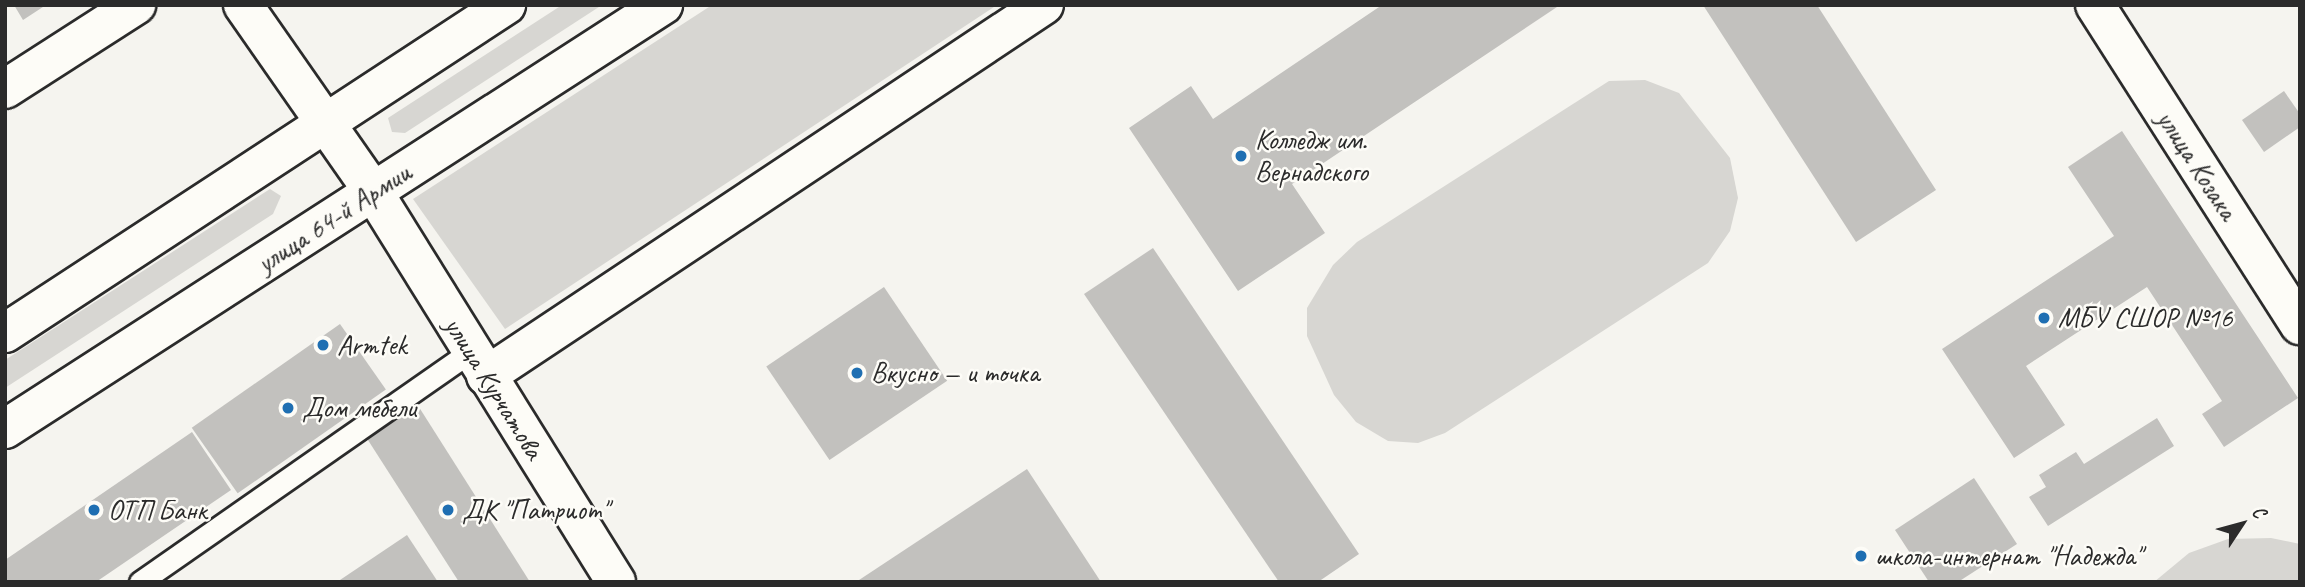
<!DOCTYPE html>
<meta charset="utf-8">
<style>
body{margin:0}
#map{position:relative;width:2305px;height:587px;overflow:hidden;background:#f5f4ef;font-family:Caveat,sans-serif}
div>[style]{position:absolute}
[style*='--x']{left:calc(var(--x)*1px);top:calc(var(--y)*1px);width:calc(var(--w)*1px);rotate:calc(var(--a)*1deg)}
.green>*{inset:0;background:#d7d6d2}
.building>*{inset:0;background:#c2c1be;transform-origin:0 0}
.roads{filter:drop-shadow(2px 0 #2b2b2b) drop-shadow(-2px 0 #2b2b2b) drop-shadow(0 2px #2b2b2b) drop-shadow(0 -2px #2b2b2b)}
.service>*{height:21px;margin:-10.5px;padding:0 10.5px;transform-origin:10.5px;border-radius:10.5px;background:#fdfcf7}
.minor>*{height:38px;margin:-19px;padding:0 19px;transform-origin:19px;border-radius:19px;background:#fdfcf7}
.tertiary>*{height:38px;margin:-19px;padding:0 19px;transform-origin:19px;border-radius:19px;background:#fdfcf7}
.trunk>*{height:38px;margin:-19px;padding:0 19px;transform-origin:19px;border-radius:19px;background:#fdfcf7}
.dots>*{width:19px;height:19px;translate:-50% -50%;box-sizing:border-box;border:4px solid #fdfcf7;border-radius:50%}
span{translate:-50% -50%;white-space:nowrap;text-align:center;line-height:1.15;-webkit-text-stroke:5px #fdfcf7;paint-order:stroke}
.poi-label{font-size:28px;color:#2b2b2b}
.left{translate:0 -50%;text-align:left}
.street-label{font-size:28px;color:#2b2b2b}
.frame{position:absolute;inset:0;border:7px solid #2b2b2b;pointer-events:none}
.north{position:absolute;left:2207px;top:489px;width:70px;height:70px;-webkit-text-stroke:5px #fdfcf7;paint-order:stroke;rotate:54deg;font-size:19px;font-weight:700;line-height:28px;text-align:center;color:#2b2b2b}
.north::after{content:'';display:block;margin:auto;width:24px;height:32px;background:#2b2b2b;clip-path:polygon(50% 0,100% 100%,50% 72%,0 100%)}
</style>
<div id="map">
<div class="green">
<i style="clip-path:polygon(562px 5px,602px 5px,405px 133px,392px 132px,388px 118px)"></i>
<i style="clip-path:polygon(712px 5px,997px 5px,505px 329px,413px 199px)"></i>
<i style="clip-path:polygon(1645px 80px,1679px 93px,1730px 158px,1738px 198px,1730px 231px,1708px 263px,1445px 433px,1418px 443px,1388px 441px,1356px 422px,1334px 395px,1307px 336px,1307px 308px,1333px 265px,1357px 242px,1609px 81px)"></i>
<i style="clip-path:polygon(270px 189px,281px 196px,273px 214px,5px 388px,5px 360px)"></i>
<i style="clip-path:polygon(2271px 538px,2300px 544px,2300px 582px,2154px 582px,2189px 553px,2228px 539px)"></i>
</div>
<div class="building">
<i style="clip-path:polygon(14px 5px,46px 5px,23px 20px)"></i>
<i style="clip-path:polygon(1382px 5px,1560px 5px,1292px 184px,1325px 233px,1238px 291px,1129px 128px,1191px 86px,1213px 119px)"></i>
<i style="clip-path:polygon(1703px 5px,1817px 5px,1936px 190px,1856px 242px)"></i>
<i style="clip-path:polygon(2284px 91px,2300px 114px,2300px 127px,2264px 152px,2242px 120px)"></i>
<i style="clip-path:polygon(2122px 131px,2298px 398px,2224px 447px,2202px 414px,2222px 401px,2147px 287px,2026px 366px,2065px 425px,2014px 458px,1942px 349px,2114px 236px,2068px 167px)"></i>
<i style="clip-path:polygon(1153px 248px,1359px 554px,1318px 582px,1279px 582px,1084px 294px)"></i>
<i style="left:884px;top:287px;width:113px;height:142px;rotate:56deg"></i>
<i style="left:340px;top:324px;width:80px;height:181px;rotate:55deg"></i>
<i style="clip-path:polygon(417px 404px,530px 582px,459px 582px,366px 437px)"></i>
<i style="clip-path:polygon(2157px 418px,2174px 446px,2048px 526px,2029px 497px,2046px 487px,2039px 475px,2076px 452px,2084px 464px)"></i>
<i style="clip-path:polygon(192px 432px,231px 490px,96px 582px,5px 582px,5px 560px)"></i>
<i style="clip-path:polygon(1027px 469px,1101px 582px,856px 582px)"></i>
<i style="clip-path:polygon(1974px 478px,2017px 544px,1958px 582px,1929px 582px,1895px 530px)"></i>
<i style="clip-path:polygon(407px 535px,438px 582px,337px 582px)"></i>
</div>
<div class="roads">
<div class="service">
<i style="--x:140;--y:582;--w:404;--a:-34.9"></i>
</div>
<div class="minor">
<i style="--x:5;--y:89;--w:156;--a:-32.7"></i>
</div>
<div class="tertiary">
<i style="--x:243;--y:5;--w:229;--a:55.1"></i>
<i style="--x:374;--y:193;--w:458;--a:58.1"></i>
<i style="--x:2095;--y:5;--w:380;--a:57.4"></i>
<i style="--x:486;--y:376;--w:670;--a:-33.62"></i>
</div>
<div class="trunk">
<i style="--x:5;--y:333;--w:599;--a:-33.21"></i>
<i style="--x:5;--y:429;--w:783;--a:-32.8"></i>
</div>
</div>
<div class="dots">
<i style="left:1241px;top:156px;background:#1f6fb2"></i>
<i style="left:2044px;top:318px;background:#1f6fb2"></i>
<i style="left:323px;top:345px;background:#1f6fb2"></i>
<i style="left:857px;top:373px;background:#1f6fb2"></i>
<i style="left:288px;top:408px;background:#1f6fb2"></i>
<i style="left:94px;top:510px;background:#1f6fb2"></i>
<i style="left:448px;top:510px;background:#1f6fb2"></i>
<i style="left:1861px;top:556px;background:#1f6fb2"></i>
</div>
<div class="poi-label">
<span class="left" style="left:1255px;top:156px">Колледж им.<br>Вернадского</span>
<span class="left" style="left:2058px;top:318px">МБУ СШОР №16</span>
<span class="left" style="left:337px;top:345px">Armtek</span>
<span class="left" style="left:871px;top:373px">Вкусно — и точка</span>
<span class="left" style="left:302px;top:408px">Дом мебели</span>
<span class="left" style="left:108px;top:510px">ОТП Банк</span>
<span class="left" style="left:462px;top:510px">ДК "Патриот"</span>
<span class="left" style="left:1875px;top:556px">школа-интернат "Надежда"</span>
</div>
<div class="street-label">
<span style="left:2197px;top:165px;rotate:57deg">улица Козака</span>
<span style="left:334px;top:218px;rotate:-33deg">улица 64-й Армии</span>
<span style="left:494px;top:388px;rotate:58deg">улица Курчатова</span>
</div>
<div class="frame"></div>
<div class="north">С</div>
</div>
